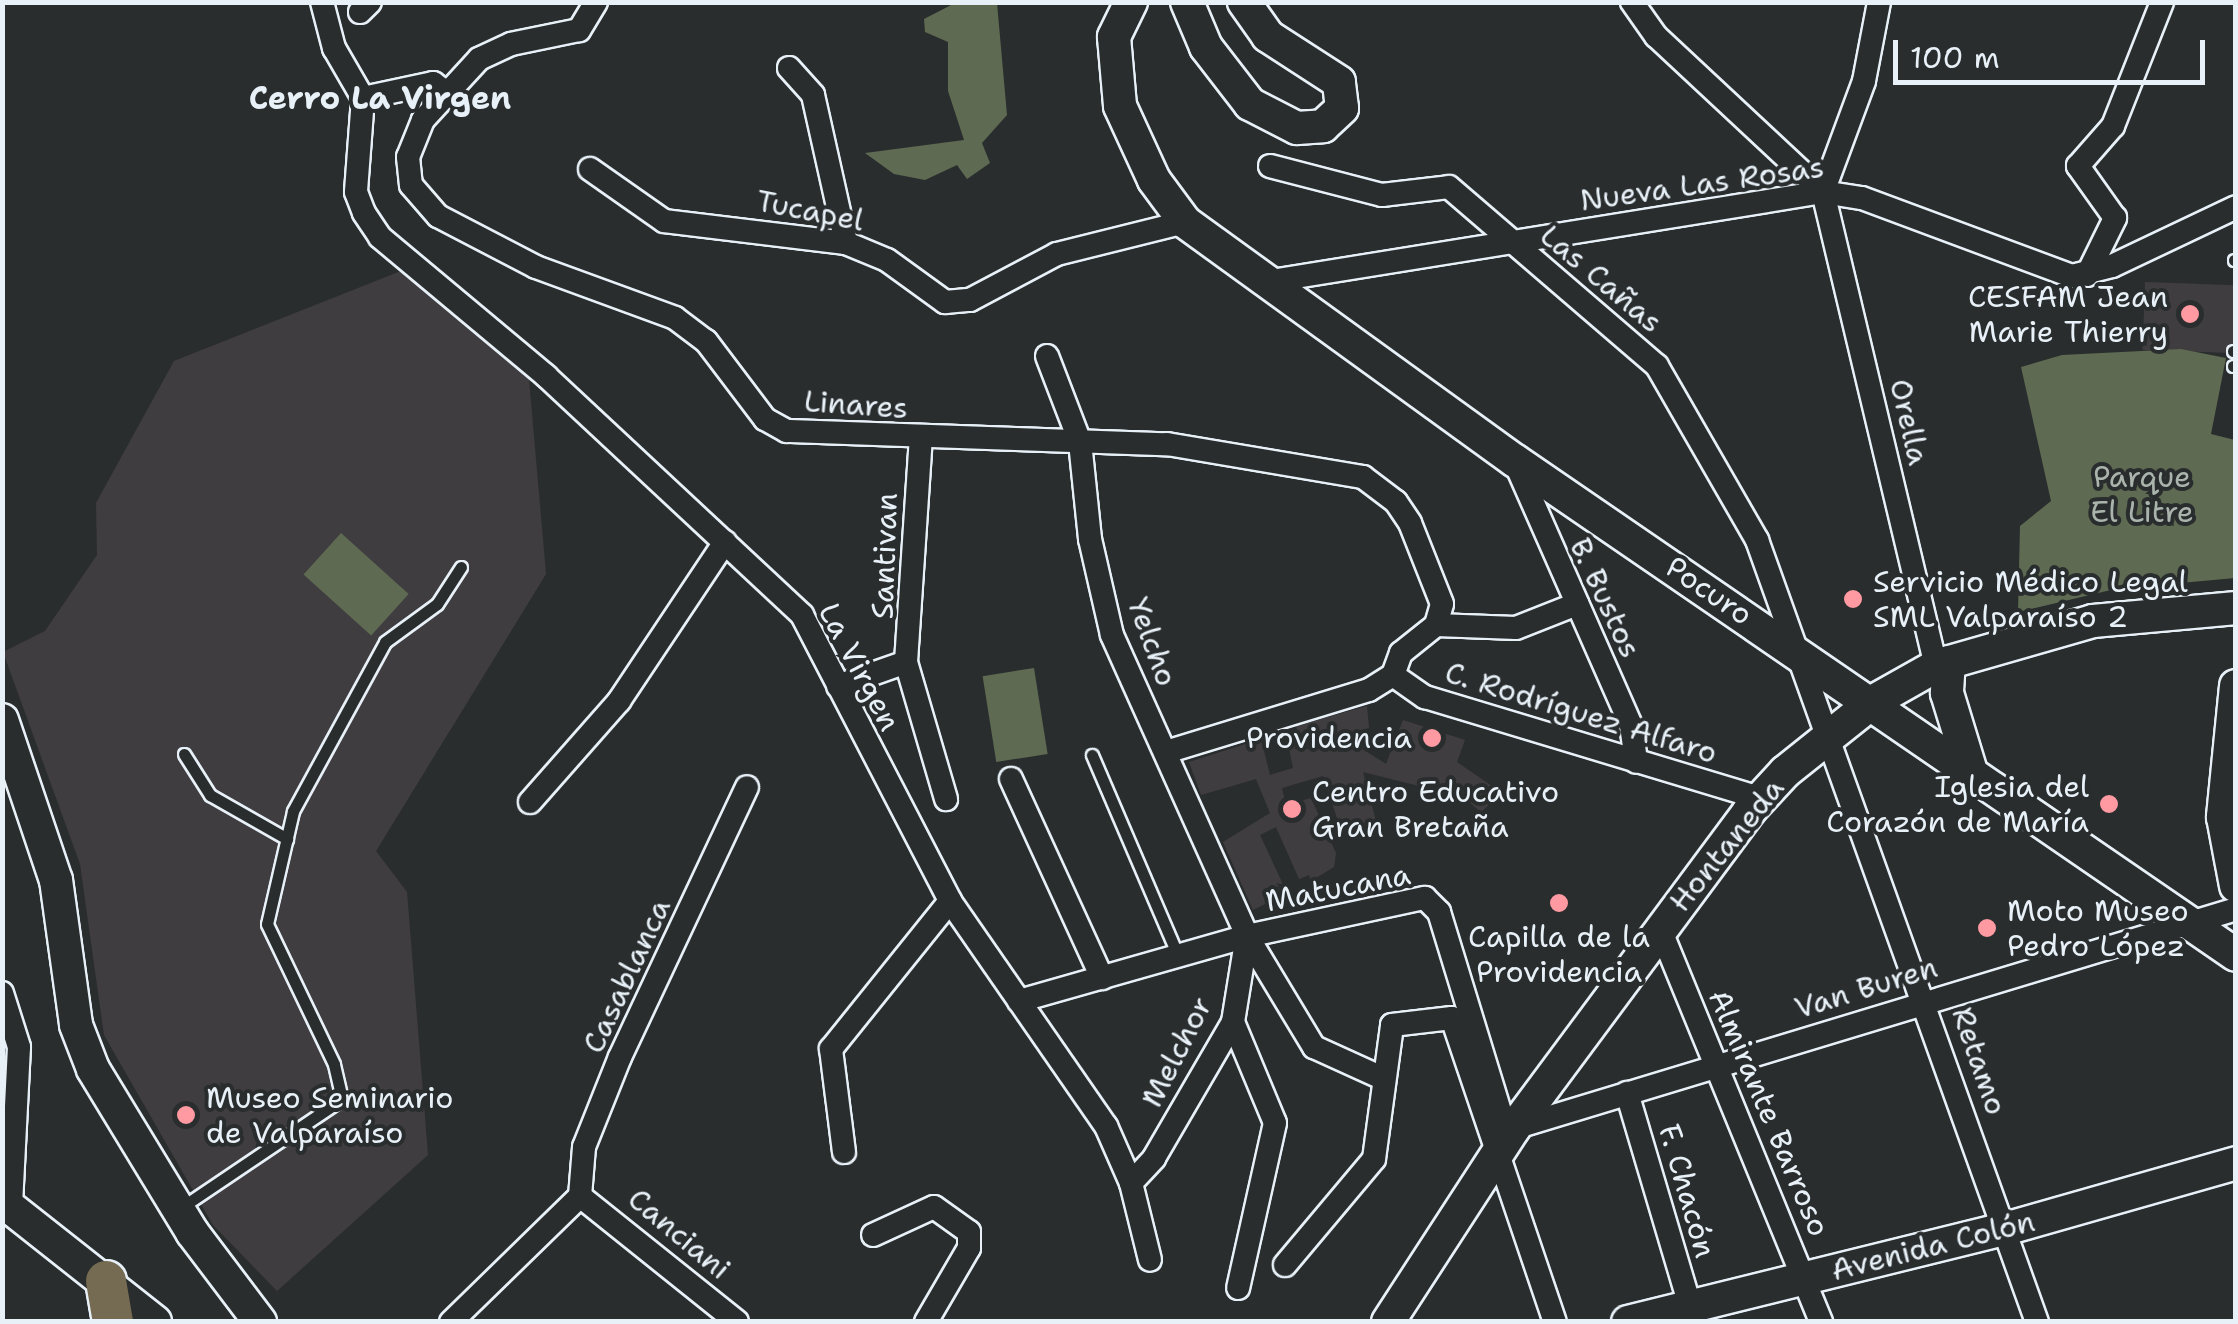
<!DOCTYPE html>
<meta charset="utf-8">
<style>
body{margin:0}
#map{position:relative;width:2238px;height:1324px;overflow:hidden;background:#2a2d2e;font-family:"Shantell Sans",sans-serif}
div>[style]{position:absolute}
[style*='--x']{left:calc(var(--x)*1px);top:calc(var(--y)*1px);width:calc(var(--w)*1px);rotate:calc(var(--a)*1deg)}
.built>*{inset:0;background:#403d40;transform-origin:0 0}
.green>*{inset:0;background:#5e6a51;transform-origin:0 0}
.roads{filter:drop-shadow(2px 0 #e8f1f8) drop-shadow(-2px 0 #e8f1f8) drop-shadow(0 2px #e8f1f8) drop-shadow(0 -2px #e8f1f8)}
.lane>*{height:11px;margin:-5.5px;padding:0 5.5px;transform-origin:5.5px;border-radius:5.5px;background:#2a2d2e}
.street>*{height:22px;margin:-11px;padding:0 11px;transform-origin:11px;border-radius:11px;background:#2a2d2e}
.secondary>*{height:32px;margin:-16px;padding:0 16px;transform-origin:16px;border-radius:16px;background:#2a2d2e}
.highway>*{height:40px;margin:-20px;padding:0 20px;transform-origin:20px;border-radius:20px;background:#756b52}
.dots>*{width:28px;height:28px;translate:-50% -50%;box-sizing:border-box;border:5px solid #2a2d2e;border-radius:50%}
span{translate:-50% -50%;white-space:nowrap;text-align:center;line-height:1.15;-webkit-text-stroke:8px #2a2d2e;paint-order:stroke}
.street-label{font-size:30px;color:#e8f1f8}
.poi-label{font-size:30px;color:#e8f1f8}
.right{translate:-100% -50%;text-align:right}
.left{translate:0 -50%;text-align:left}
.park-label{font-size:30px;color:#aab4ad}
.neighbourhood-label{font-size:32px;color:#e8f1f8;font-weight:700}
.frame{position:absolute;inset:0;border:5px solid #e8f1f8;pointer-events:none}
.scale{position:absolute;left:1893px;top:40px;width:312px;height:45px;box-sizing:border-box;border:5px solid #e8f1f8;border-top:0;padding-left:12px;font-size:30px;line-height:35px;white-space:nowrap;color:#e8f1f8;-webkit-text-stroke:8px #2a2d2e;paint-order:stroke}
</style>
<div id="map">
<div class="built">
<i style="clip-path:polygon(401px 271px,528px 368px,546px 574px,376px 851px,407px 892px,428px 1155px,277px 1291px,213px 1225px,104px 1035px,80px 864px,3px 652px,45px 631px,97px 555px,96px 503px,174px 361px)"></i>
<i style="left:2145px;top:282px;width:90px;height:68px;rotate:2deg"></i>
<i style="clip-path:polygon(1367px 706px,1369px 728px,1334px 737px,1338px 752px,1359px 747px,1386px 764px,1403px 720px,1465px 740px,1457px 762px,1502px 793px,1481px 812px,1463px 797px,1363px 772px,1377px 825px,1343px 836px,1323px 776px,1282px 788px,1286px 805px,1311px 798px,1336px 853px,1334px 867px,1311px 881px,1309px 875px,1299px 879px,1276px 827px,1260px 835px,1287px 893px,1253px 910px,1223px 842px,1270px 813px,1256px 779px,1201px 795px,1189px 762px,1261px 739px,1270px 775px,1293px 768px,1289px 748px,1301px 744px,1296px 726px)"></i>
</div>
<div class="green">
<i style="clip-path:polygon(955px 3px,997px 3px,1007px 115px,982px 143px,990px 163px,967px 179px,957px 165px,925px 180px,894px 174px,865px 153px,964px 140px,948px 91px,948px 42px,925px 32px,924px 19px)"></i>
<i style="clip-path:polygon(2181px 349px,2226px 358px,2211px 434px,2235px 440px,2235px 578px,2115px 589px,2018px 612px,2020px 526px,2051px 501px,2021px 367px,2062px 355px)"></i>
<i style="left:341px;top:533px;width:91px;height:56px;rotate:42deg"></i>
<i style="left:1034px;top:668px;width:87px;height:52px;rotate:81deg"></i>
</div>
<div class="roads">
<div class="lane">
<i style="--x:2234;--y:260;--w:2;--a:0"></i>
<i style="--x:2233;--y:351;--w:3;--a:0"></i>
<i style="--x:2233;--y:366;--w:3;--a:0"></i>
<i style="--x:184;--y:754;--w:49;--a:57.6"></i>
<i style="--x:210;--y:795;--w:89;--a:29.7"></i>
<i style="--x:1092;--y:755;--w:219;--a:66.8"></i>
<i style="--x:182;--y:1207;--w:193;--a:-34"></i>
<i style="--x:342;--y:1099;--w:36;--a:-103"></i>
<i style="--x:334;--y:1064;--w:155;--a:-115.6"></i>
<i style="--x:267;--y:924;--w:116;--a:-77"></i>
<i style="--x:293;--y:811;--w:192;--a:-61.4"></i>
<i style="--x:385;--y:642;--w:64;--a:-36.2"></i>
<i style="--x:437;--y:604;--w:44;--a:-57"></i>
</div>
<div class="street">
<i style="--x:322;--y:2;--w:48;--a:75.4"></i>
<i style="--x:334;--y:48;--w:58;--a:59.9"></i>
<i style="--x:363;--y:98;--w:94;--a:94.3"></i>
<i style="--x:356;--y:192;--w:22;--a:69"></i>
<i style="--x:364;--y:213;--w:29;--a:56"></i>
<i style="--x:380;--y:237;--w:217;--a:39.9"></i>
<i style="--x:546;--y:376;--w:350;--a:43"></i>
<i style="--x:802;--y:615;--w:322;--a:62.6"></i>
<i style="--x:950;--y:901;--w:274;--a:55.3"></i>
<i style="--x:1106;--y:1126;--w:62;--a:66.3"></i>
<i style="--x:1131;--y:1183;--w:79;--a:76.1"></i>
<i style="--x:596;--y:2;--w:33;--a:121"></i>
<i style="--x:579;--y:30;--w:69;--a:168.4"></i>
<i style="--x:511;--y:44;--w:35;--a:155"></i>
<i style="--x:479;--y:59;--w:83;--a:132.6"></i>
<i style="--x:423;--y:120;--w:40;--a:112"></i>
<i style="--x:408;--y:157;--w:28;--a:84"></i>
<i style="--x:411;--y:185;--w:41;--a:48.9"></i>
<i style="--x:438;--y:216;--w:110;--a:27.5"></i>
<i style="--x:536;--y:267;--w:148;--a:20.1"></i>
<i style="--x:675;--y:318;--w:39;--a:37"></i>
<i style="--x:706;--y:341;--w:98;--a:52.9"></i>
<i style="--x:765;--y:419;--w:25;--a:29"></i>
<i style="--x:787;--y:431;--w:380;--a:2"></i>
<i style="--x:1167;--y:444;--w:199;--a:9.6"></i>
<i style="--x:1363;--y:477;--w:41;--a:37.1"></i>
<i style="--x:1396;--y:502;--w:25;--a:56"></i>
<i style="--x:1410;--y:523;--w:87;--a:68.4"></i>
<i style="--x:1442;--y:604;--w:22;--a:106"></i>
<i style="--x:1436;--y:625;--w:45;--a:141.3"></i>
<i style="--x:1401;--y:653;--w:23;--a:110"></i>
<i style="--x:1632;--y:2;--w:42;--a:54.8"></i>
<i style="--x:1656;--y:36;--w:229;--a:43"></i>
<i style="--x:360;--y:12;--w:14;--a:-45"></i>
<i style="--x:789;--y:68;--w:36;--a:48"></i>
<i style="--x:813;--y:95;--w:152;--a:77.4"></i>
<i style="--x:363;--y:98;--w:72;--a:-12.1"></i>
<i style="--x:433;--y:83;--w:16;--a:35"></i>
<i style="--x:1270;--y:166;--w:116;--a:14.5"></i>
<i style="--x:1382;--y:195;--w:67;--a:-6.8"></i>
<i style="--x:1449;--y:187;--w:274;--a:40.7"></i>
<i style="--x:1657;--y:366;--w:201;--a:60.1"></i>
<i style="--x:1757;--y:540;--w:831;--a:70.3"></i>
<i style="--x:590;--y:169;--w:90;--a:35.1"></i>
<i style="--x:664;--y:221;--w:183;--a:6.9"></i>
<i style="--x:846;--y:243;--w:44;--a:22.5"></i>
<i style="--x:887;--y:260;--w:72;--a:35.9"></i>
<i style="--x:945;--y:302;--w:25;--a:-5"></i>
<i style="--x:970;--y:300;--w:98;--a:-27.9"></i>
<i style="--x:1057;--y:254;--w:132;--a:-14"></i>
<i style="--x:1823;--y:192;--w:487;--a:76.6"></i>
<i style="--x:1823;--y:192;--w:118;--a:-69.7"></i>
<i style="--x:1864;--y:81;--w:80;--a:-79.2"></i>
<i style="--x:2087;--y:275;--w:64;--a:-63.8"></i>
<i style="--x:2115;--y:218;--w:64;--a:-125.4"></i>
<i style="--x:2078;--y:166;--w:53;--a:-48.8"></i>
<i style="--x:2113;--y:126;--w:133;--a:-68.4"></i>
<i style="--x:1271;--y:281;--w:559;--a:-9.16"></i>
<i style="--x:1823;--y:192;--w:39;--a:9"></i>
<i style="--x:1862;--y:198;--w:224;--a:20.4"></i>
<i style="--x:2072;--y:276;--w:41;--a:-14"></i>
<i style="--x:2112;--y:266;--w:137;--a:-25.4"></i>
<i style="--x:1047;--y:356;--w:92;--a:69"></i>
<i style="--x:1080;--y:442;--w:98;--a:84.1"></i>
<i style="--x:1090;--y:539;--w:98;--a:77.1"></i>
<i style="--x:1112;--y:635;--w:330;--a:65.8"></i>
<i style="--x:1247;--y:936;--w:130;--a:58.9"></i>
<i style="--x:1314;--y:1047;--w:75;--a:24.5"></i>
<i style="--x:1514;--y:460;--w:290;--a:66.2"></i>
<i style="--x:1631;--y:725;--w:37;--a:82"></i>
<i style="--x:1436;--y:625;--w:80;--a:2.1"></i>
<i style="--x:1516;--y:628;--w:66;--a:-21.5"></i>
<i style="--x:906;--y:662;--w:143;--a:73.7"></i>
<i style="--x:1393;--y:675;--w:39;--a:35"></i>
<i style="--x:1425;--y:697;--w:349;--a:16.8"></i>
<i style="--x:838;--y:686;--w:72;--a:-19.4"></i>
<i style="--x:906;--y:662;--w:224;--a:-86.2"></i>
<i style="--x:1166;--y:752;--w:212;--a:-17"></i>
<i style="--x:1369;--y:690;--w:28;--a:-32"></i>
<i style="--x:1011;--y:779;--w:219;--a:65.4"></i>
<i style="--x:530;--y:802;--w:135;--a:-48.6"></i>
<i style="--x:619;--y:701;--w:191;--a:-56.3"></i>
<i style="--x:1660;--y:929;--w:425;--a:67.7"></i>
<i style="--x:2;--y:993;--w:57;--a:72.5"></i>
<i style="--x:19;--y:1047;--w:160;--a:92.9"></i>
<i style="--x:1019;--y:1001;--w:237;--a:-15.9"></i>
<i style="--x:1247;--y:936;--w:182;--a:-12.1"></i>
<i style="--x:1425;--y:898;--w:20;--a:45"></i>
<i style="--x:1439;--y:912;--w:212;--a:73"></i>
<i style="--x:1501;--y:1115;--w:18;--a:45"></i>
<i style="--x:1514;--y:1128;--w:754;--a:-16.87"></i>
<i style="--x:1233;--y:1022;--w:109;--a:67.4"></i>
<i style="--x:1275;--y:1123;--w:169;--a:102.6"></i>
<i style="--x:1627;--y:1093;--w:222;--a:73.5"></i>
<i style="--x:844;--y:1152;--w:104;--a:-97.2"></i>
<i style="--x:831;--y:1049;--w:190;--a:-51.2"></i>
<i style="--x:1131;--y:1183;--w:34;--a:-47"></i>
<i style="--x:1154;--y:1158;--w:157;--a:-59.8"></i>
<i style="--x:1233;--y:1022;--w:87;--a:-80.8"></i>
<i style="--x:580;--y:1196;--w:49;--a:-85.3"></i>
<i style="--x:584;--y:1147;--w:97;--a:-68.2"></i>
<i style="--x:620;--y:1057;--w:298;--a:-64.8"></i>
<i style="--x:580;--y:1196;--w:201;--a:38.7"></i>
<i style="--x:873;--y:1235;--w:67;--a:-24.7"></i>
<i style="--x:934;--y:1207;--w:43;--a:35.5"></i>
<i style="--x:969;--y:1232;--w:16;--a:90"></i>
<i style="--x:969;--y:1248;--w:86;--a:120.2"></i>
<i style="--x:1285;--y:1265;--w:138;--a:-50"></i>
<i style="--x:1374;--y:1159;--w:135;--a:-82.3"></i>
<i style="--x:1392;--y:1025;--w:60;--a:-6.7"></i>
<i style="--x:1452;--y:1018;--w:321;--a:71.3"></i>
<i style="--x:451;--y:1322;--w:180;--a:-44.3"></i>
</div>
<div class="secondary">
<i style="--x:1131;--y:2;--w:39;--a:116"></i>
<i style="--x:1114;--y:37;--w:69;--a:85"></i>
<i style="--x:1120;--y:106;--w:81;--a:65.3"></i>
<i style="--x:1154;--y:180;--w:52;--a:53.6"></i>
<i style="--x:1185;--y:222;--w:406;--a:35.9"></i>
<i style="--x:1514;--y:460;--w:875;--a:34.43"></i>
<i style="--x:1187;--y:2;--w:49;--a:67.1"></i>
<i style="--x:1206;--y:47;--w:72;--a:52.3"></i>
<i style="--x:1250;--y:104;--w:53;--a:27.1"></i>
<i style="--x:1297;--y:128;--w:26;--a:-4"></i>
<i style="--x:1323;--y:126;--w:26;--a:-43"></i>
<i style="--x:1342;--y:108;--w:26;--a:-97"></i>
<i style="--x:1339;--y:82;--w:85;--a:-147.1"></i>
<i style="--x:1268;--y:36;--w:42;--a:-125.2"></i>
<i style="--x:1949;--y:662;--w:31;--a:94"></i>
<i style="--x:1947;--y:693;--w:78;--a:73"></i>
<i style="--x:2236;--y:686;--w:132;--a:95.7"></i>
<i style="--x:2223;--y:817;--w:70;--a:79.3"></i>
<i style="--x:2;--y:720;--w:169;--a:71.4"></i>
<i style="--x:56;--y:880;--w:146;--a:82.1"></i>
<i style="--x:76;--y:1025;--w:47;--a:68.9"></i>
<i style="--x:93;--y:1069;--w:191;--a:58.7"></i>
<i style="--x:192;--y:1232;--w:113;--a:52.9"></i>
<i style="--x:2;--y:1201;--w:195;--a:38.3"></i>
<i style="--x:1388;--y:1322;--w:231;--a:-57"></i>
<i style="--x:1514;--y:1128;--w:395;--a:-53.4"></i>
<i style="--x:1749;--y:811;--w:53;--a:-47.3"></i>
<i style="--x:1785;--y:772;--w:114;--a:-38.6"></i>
<i style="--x:1874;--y:701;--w:71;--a:-29.4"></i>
<i style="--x:1936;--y:666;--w:163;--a:-16"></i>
<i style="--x:2093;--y:621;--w:144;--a:-5.2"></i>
<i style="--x:1628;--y:1322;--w:388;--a:-13.9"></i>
<i style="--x:2005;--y:1229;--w:240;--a:-15.9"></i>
</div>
<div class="highway">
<i style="--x:106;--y:1281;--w:42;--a:80.3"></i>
</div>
</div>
<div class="dots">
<i style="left:2190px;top:314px;background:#ff9aa2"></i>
<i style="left:1853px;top:599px;background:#ff9aa2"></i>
<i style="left:1432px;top:738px;background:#ff9aa2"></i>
<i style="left:2109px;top:804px;background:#ff9aa2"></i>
<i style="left:1292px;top:809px;background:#ff9aa2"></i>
<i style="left:1559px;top:903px;background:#ff9aa2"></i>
<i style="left:1987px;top:928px;background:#ff9aa2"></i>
<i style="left:186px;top:1115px;background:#ff9aa2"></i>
</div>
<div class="street-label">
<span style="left:1702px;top:184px;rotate:-8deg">Nueva Las Rosas</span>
<span style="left:810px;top:211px;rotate:11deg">Tucapel</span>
<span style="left:1601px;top:279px;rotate:40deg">Las Cañas</span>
<span style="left:856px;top:405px;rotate:4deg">Linares</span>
<span style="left:1909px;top:422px;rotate:77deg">Orella</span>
<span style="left:885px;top:556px;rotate:-88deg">Santivan</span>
<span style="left:1709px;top:591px;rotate:34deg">Pocuro</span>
<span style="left:1605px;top:598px;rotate:65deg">B. Bustos</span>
<span style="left:1152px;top:642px;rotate:70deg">Yelcho</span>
<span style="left:859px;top:667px;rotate:62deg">La Virgen</span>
<span style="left:1581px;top:713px;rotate:17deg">C. Rodríguez Alfaro</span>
<span style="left:1727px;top:845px;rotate:-51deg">Hontaneda</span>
<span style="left:1338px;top:888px;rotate:-11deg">Matucana</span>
<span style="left:627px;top:976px;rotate:-65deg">Casablanca</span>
<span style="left:1866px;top:988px;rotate:-17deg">Van Buren</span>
<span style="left:1177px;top:1052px;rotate:-63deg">Melchor</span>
<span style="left:1979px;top:1061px;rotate:71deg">Retamo</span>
<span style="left:1769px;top:1113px;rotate:67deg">Almirante Barroso</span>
<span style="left:1687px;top:1191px;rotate:74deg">F. Chacón</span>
<span style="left:679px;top:1234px;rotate:40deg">Canciani</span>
<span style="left:1933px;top:1246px;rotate:-14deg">Avenida Colón</span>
</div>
<div class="poi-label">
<span class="right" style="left:2168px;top:314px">CESFAM Jean<br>Marie Thierry</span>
<span class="left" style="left:1873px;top:599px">Servicio Médico Legal<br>SML Valparaíso 2</span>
<span class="right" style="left:1412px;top:738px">Providencia</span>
<span class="right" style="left:2089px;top:804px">Iglesia del<br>Corazón de María</span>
<span class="left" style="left:1312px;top:809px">Centro Educativo<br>Gran Bretaña</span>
<span class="left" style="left:2007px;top:928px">Moto Museo<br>Pedro López</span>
<span style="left:1559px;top:954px">Capilla de la<br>Providencia</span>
<span class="left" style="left:206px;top:1115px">Museo Seminario<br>de Valparaíso</span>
</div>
<div class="park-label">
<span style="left:2142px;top:494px">Parque<br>El Litre</span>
</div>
<div class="neighbourhood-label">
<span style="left:380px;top:98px">Cerro La Virgen</span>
</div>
<div class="frame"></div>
<div class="scale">100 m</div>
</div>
